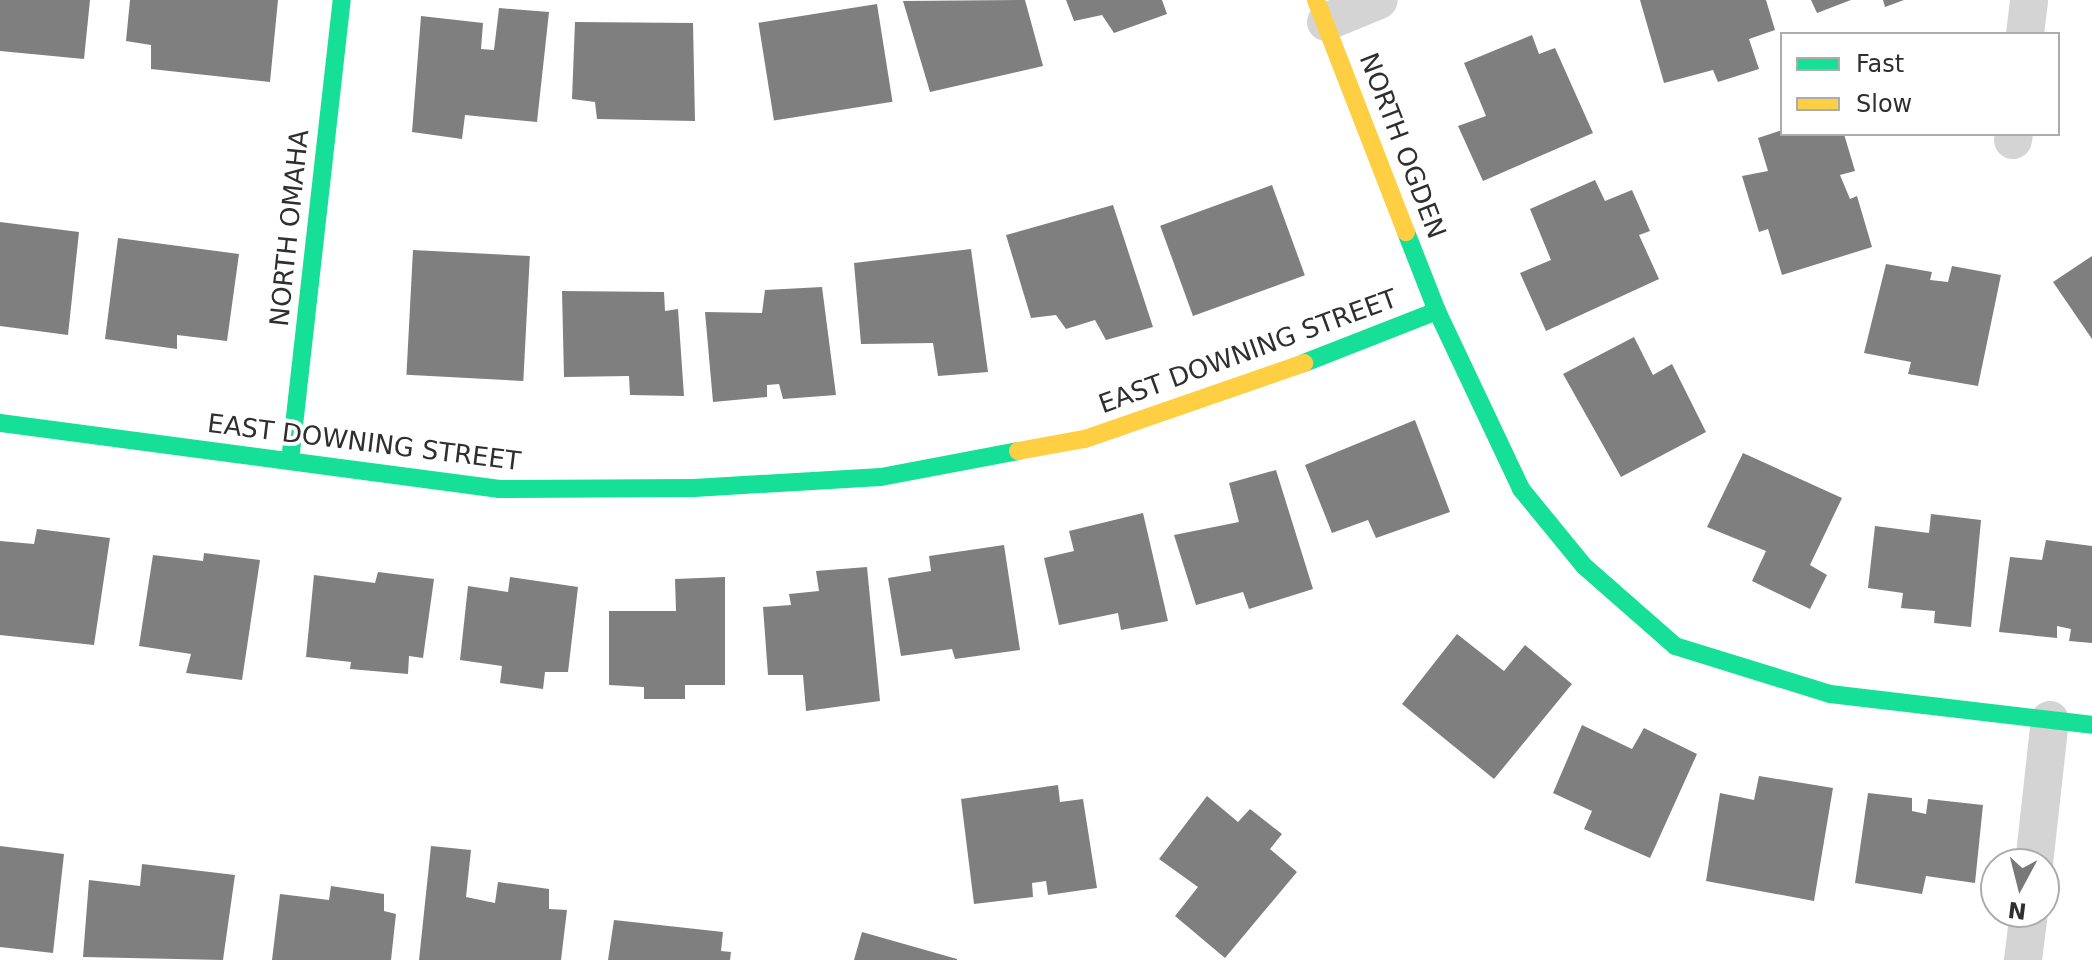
<!DOCTYPE html>
<style>
body{margin:0}
#map{position:relative;width:2092px;height:960px;overflow:hidden;background:#fff;font-family:"DejaVu Sans",sans-serif}
div>[style]{position:absolute}
[style*='--x']{left:calc(var(--x)*1px);top:calc(var(--y)*1px);width:calc(var(--w)*1px);rotate:calc(var(--a)*1deg)}
.building>*{inset:0;background:#7f7f7f;transform-origin:0 0}
.street>*{height:38px;margin:-19px;padding:0 19px;transform-origin:19px;border-radius:19px;background:#d4d4d4}
.fast>*{height:18px;margin:-9px;padding:0 9px;transform-origin:9px;border-radius:9px;background:#16e098}
.slow>*{height:18px;margin:-9px;padding:0 9px;transform-origin:9px;border-radius:9px;background:#ffcf43}
span{translate:-50% -50%;white-space:nowrap;text-align:center;line-height:1.15;-webkit-text-stroke:8px #fff;paint-order:stroke}
.street-label{font-size:26px;color:#2f2f2f}
.legend{position:absolute;left:1780px;top:32px;width:280px;height:104px;box-sizing:border-box;background:#fff;border:2px solid #acacac;margin:0;padding:10px 14px;list-style:none;font-size:24px;color:#2f2f2f}
.legend li{display:flex;align-items:center;gap:16px;height:40px}
.legend b{width:40px;border:2px solid #acacac}
.north{position:absolute;left:1980px;top:848px;width:80px;height:80px;box-sizing:border-box;background:#fff;border:2px solid #acacac;border-radius:50%;rotate:187deg;font-size:22px;font-weight:700;line-height:32px;text-align:center;color:#2f2f2f}
.north::after{content:'';display:block;margin:auto;width:28px;height:36px;background:#787878;clip-path:polygon(50% 0,100% 100%,50% 72%,0 100%)}
</style>
<div id="map">
<div class="building">
<i style="clip-path:polygon(0 0,90px 0,84px 59px,0 51px)"></i>
<i style="clip-path:polygon(130px 0,278px 0,270px 82px,151px 69px,151px 45px,126px 41px)"></i>
<i style="clip-path:polygon(1025px 0,1043px 66px,930px 92px,903px 1px)"></i>
<i style="clip-path:polygon(1066px 0,1162px 0,1167px 14px,1114px 33px,1102px 15px,1074px 21px)"></i>
<i style="clip-path:polygon(1640px 0,1766px 0,1775px 30px,1749px 39px,1759px 69px,1718px 82px,1713px 70px,1664px 83px)"></i>
<i style="clip-path:polygon(1811px 0,1851px 0,1817px 13px)"></i>
<i style="clip-path:polygon(1883px 0,1904px 0,1885px 7px)"></i>
<i style="left:877px;top:4px;width:99px;height:120px;rotate:81deg"></i>
<i style="clip-path:polygon(499px 8px,549px 12px,537px 122px,465px 115px,462px 139px,412px 132px,421px 16px,483px 23px,481px 49px,494px 50px)"></i>
<i style="clip-path:polygon(575px 22px,693px 23px,695px 121px,597px 119px,595px 102px,572px 99px)"></i>
<i style="clip-path:polygon(1532px 35px,1539px 54px,1555px 48px,1593px 133px,1483px 181px,1458px 126px,1486px 116px,1464px 63px)"></i>
<i style="clip-path:polygon(1782px 130px,1844px 134px,1855px 171px,1840px 175px,1850px 199px,1857px 196px,1872px 247px,1782px 275px,1768px 229px,1759px 232px,1742px 176px,1768px 171px,1758px 138px)"></i>
<i style="clip-path:polygon(1595px 180px,1605px 201px,1632px 190px,1650px 231px,1639px 235px,1659px 279px,1546px 331px,1520px 273px,1551px 260px,1530px 209px)"></i>
<i style="left:1272px;top:185px;width:96px;height:119px;rotate:70deg"></i>
<i style="clip-path:polygon(1113px 205px,1153px 327px,1106px 340px,1095px 320px,1066px 329px,1056px 315px,1031px 318px,1006px 235px)"></i>
<i style="clip-path:polygon(0 222px,79px 232px,68px 335px,0 326px)"></i>
<i style="clip-path:polygon(118px 238px,239px 254px,227px 341px,177px 335px,177px 349px,105px 339px)"></i>
<i style="clip-path:polygon(971px 249px,988px 372px,938px 376px,933px 343px,861px 344px,854px 263px)"></i>
<i style="left:413px;top:250px;width:117px;height:125px;rotate:3deg"></i>
<i style="clip-path:polygon(2092px 256px,2092px 339px,2053px 282px)"></i>
<i style="clip-path:polygon(1886px 264px,1932px 272px,1930px 280px,1948px 282px,1952px 266px,2001px 275px,1978px 386px,1908px 374px,1911px 362px,1864px 353px)"></i>
<i style="clip-path:polygon(822px 287px,836px 395px,783px 399px,779px 384px,767px 385px,767px 397px,713px 402px,705px 312px,762px 313px,765px 290px)"></i>
<i style="clip-path:polygon(562px 291px,664px 292px,665px 311px,678px 309px,684px 396px,630px 395px,629px 376px,564px 377px)"></i>
<i style="clip-path:polygon(1634px 337px,1653px 375px,1672px 364px,1706px 432px,1621px 477px,1563px 374px)"></i>
<i style="clip-path:polygon(1415px 420px,1450px 512px,1376px 538px,1368px 520px,1332px 533px,1305px 465px)"></i>
<i style="clip-path:polygon(1743px 453px,1842px 498px,1810px 565px,1827px 575px,1810px 609px,1752px 581px,1766px 551px,1707px 527px)"></i>
<i style="clip-path:polygon(1276px 470px,1313px 589px,1249px 609px,1243px 592px,1196px 605px,1174px 535px,1239px 522px,1229px 483px)"></i>
<i style="clip-path:polygon(1143px 513px,1168px 621px,1121px 630px,1118px 613px,1059px 625px,1044px 558px,1074px 551px,1069px 531px)"></i>
<i style="clip-path:polygon(1931px 514px,1981px 520px,1971px 627px,1934px 623px,1935px 611px,1901px 608px,1903px 593px,1868px 588px,1875px 526px,1929px 533px)"></i>
<i style="clip-path:polygon(37px 529px,110px 538px,94px 645px,0 635px,0 541px,34px 544px)"></i>
<i style="clip-path:polygon(2046px 540px,2092px 546px,2092px 643px,2069px 641px,2071px 629px,2057px 626px,2057px 638px,1999px 632px,2010px 557px,2042px 560px)"></i>
<i style="clip-path:polygon(1004px 545px,1020px 650px,955px 659px,952px 649px,901px 656px,888px 578px,931px 571px,929px 556px)"></i>
<i style="clip-path:polygon(204px 553px,260px 560px,242px 680px,186px 673px,191px 654px,139px 646px,153px 555px,203px 561px)"></i>
<i style="clip-path:polygon(867px 567px,880px 701px,806px 711px,803px 675px,768px 675px,763px 607px,791px 605px,789px 594px,819px 591px,816px 571px)"></i>
<i style="clip-path:polygon(378px 572px,434px 579px,423px 658px,409px 656px,408px 674px,350px 669px,351px 662px,306px 657px,314px 575px,375px 583px)"></i>
<i style="clip-path:polygon(510px 577px,578px 587px,568px 672px,545px 672px,543px 689px,500px 683px,502px 666px,460px 660px,468px 586px,508px 592px)"></i>
<i style="clip-path:polygon(725px 577px,725px 685px,685px 685px,685px 699px,644px 699px,644px 687px,609px 685px,609px 611px,676px 611px,675px 579px)"></i>
<i style="clip-path:polygon(1457px 634px,1504px 671px,1525px 645px,1572px 684px,1494px 779px,1402px 704px)"></i>
<i style="clip-path:polygon(1582px 725px,1632px 749px,1644px 728px,1697px 754px,1650px 858px,1584px 829px,1592px 811px,1553px 793px)"></i>
<i style="clip-path:polygon(1759px 776px,1833px 788px,1814px 901px,1706px 881px,1720px 793px,1754px 800px)"></i>
<i style="clip-path:polygon(1058px 785px,1060px 802px,1083px 799px,1097px 888px,1048px 895px,1046px 881px,1032px 883px,1033px 897px,974px 904px,961px 799px)"></i>
<i style="clip-path:polygon(1868px 793px,1912px 798px,1912px 811px,1926px 814px,1928px 799px,1983px 805px,1975px 883px,1926px 876px,1922px 894px,1855px 883px)"></i>
<i style="clip-path:polygon(1207px 796px,1238px 822px,1250px 809px,1282px 834px,1270px 849px,1297px 872px,1225px 958px,1175px 916px,1198px 887px,1159px 859px)"></i>
<i style="clip-path:polygon(0 846px,64px 854px,53px 953px,0 947px)"></i>
<i style="clip-path:polygon(431px 846px,471px 850px,466px 897px,495px 903px,498px 882px,549px 889px,549px 909px,567px 910px,561px 960px,419px 960px)"></i>
<i style="clip-path:polygon(142px 864px,235px 875px,223px 960px,83px 957px,89px 880px,140px 886px)"></i>
<i style="clip-path:polygon(331px 886px,384px 894px,384px 911px,396px 914px,391px 960px,272px 960px,280px 894px,329px 900px)"></i>
<i style="clip-path:polygon(614px 920px,723px 932px,721px 951px,731px 952px,730px 960px,608px 960px)"></i>
<i style="clip-path:polygon(862px 932px,957px 959px,957px 960px,854px 960px)"></i>
</div>
<div class="street">
<i style="--x:1326;--y:22;--w:57;--a:-22.5"></i>
<i style="--x:2025;--y:34;--w:34;--a:-83"></i>
<i style="--x:2013;--y:140;--w:6;--a:-81"></i>
<i style="--x:2034;--y:864;--w:145;--a:-83.7"></i>
<i style="--x:2023;--y:960;--w:48;--a:-82.9"></i>
</div>
<div class="fast">
<i style="--x:1406;--y:232;--w:85;--a:68.6"></i>
<i style="--x:1437;--y:311;--w:197;--a:64.7"></i>
<i style="--x:1521;--y:489;--w:99;--a:50.7"></i>
<i style="--x:1584;--y:566;--w:121;--a:41.3"></i>
<i style="--x:1675;--y:646;--w:162;--a:17.2"></i>
<i style="--x:1830;--y:694;--w:264;--a:6.7"></i>
<i style="--x:1304;--y:363;--w:143;--a:-21.4"></i>
<i style="--x:0;--y:423;--w:504;--a:7.52"></i>
<i style="--x:500;--y:489;--w:194;--a:-0.3"></i>
<i style="--x:694;--y:488;--w:187;--a:-3.4"></i>
<i style="--x:881;--y:477;--w:139;--a:-10.7"></i>
<i style="--x:290;--y:461;--w:464;--a:-83.6"></i>
</div>
<div class="slow">
<i style="--x:1316;--y:0;--w:249;--a:68.8"></i>
<i style="--x:1018;--y:451;--w:68;--a:-10.2"></i>
<i style="--x:1085;--y:439;--w:232;--a:-19.1"></i>
</div>
<div class="street-label">
<span style="left:1402px;top:146px;rotate:69deg">NORTH OGDEN</span>
<span style="left:290px;top:228px;rotate:-84deg">NORTH OMAHA</span>
<span style="left:1248px;top:352px;rotate:-20deg">EAST DOWNING STREET</span>
<span style="left:364px;top:443px;rotate:7deg">EAST DOWNING STREET</span>
</div>
<ul class="legend">
<li><b style="height:10px;background:#16e098"></b>Fast</li>
<li><b style="height:10px;background:#ffcf43"></b>Slow</li>
</ul>
<div class="north">N</div>
</div>
